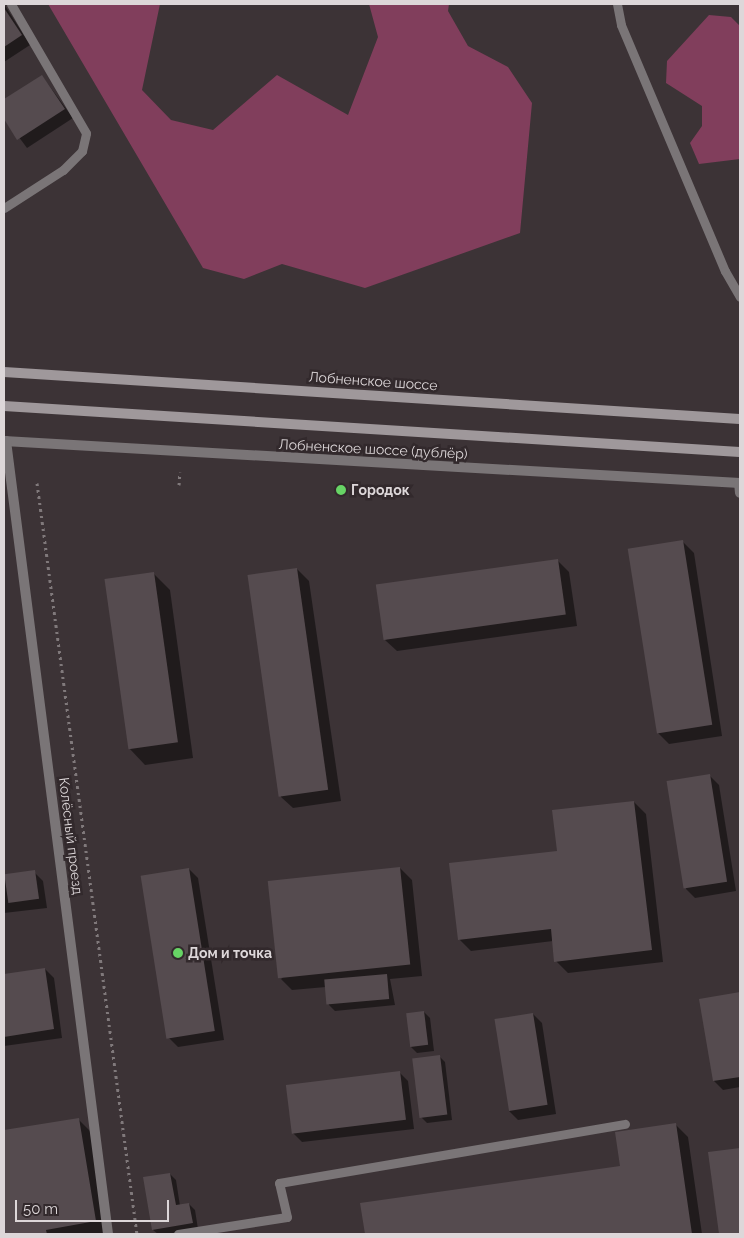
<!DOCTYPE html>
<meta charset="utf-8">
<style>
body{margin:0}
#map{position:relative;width:744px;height:1238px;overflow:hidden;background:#3c3336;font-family:Raleway,sans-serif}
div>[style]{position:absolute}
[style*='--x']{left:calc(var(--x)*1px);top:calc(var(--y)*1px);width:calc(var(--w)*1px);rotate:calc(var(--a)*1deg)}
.green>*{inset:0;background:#813e5c}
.shadow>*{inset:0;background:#0007}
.building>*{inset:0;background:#554b4f;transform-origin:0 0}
.path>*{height:3px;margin-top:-1.5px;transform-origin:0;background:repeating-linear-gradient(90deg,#80797b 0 2.5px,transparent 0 6.5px)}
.lane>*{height:9px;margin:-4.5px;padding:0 4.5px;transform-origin:4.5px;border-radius:4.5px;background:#7a7577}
.street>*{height:10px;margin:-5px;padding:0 5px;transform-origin:5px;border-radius:5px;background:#7a7577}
.secondary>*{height:10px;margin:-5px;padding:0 5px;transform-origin:5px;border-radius:5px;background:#9f989b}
.dots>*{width:14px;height:14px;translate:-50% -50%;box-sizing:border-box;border:2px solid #32292c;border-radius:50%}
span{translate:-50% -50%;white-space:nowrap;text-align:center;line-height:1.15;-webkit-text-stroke:5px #32292c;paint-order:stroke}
.street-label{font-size:14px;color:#ddd7d9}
.poi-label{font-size:14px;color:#ddd7d9;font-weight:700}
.left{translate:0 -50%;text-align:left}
.frame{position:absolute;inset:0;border:5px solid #ddd7d9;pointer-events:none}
.scale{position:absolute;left:15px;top:1200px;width:154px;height:22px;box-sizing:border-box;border:2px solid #ddd7d9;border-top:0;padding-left:6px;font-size:15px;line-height:18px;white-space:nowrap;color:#ddd7d9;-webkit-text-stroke:4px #32292c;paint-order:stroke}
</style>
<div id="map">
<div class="green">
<i style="clip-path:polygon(48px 4px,160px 4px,142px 90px,171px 120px,213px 130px,277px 75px,348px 115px,378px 37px,369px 4px,449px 4px,448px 11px,468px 46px,508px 67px,532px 103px,520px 233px,365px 288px,282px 264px,244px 279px,203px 268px)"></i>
<i style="clip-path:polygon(709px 15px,731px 17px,740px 26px,740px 159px,699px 164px,690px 143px,702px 126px,702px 106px,666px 83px,667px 61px)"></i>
</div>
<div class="shadow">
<i style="clip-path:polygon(4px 4px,30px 45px,4px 62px)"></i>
<i style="clip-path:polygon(42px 76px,73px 118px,27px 148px,4px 117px,4px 101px)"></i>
<i style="clip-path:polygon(683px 542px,694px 553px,722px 736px,669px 744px,657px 732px)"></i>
<i style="clip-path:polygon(557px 560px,569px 572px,577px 626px,397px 651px,385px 640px)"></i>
<i style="clip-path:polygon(297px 569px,309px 581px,341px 801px,293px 808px,281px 797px)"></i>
<i style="clip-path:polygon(153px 573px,170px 590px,193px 758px,145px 765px,129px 748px)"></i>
<i style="clip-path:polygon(710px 776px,719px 785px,736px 891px,695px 898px,686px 889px)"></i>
<i style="clip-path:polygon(634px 802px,646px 814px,663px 962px,568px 973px,556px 961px,553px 941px,471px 951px,459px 939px,558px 852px)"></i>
<i style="clip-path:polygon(400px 868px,412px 880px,422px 976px,390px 979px,395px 1005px,335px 1011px,329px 1005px,326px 987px,292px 990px,281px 979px)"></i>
<i style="clip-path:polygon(189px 869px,198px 878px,224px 1040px,178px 1047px,169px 1038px)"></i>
<i style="clip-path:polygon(34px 872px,43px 881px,47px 908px,4px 913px,4px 876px)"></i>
<i style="clip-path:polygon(45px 969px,54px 978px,62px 1038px,4px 1046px,4px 975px)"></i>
<i style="clip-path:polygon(740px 993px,740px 1087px,723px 1090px,714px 1081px,700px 1000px)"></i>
<i style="clip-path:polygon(424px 1012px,430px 1018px,434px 1051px,417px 1053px,411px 1047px)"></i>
<i style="clip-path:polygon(533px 1014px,542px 1023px,556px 1114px,518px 1120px,509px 1111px)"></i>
<i style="clip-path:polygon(439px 1056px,445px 1062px,452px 1120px,427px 1123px,421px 1117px)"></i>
<i style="clip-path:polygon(399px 1072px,408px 1081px,414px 1129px,302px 1142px,293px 1133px)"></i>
<i style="clip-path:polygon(79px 1120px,90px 1131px,107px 1233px,4px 1234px,4px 1131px)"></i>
<i style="clip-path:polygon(676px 1125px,688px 1137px,702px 1234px,366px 1234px,362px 1204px,621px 1167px)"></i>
<i style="clip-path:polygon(740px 1149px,740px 1234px,720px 1234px,709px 1153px)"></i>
<i style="clip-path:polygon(170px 1174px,176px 1180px,180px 1206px,189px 1204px,195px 1210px,198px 1229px,166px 1234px,158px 1234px,153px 1230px)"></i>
</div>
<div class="building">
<i style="clip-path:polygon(4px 8px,22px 35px,4px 47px)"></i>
<i style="clip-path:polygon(42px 75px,65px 109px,17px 140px,4px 119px,4px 99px)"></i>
<i style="left:683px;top:540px;width:187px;height:56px;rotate:81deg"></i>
<i style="left:558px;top:559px;width:56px;height:184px;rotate:82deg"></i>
<i style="left:297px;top:568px;width:224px;height:50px;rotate:82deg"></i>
<i style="left:154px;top:572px;width:172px;height:50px;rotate:82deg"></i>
<i style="left:710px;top:774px;width:109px;height:44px;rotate:81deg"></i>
<i style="clip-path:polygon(634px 801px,652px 950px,554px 962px,551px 929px,458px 940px,449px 863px,557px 851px,552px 810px)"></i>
<i style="left:400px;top:867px;width:98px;height:133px;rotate:84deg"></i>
<i style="left:189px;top:868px;width:165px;height:49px;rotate:81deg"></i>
<i style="left:35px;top:870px;width:29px;height:31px;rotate:82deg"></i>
<i style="clip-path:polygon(45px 968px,54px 1029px,4px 1037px,4px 974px)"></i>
<i style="left:387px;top:974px;width:25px;height:63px;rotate:85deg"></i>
<i style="clip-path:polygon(740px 992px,740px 1077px,713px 1081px,699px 999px)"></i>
<i style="left:424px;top:1011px;width:34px;height:18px;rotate:83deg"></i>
<i style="left:533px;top:1013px;width:93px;height:39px;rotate:81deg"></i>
<i style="left:440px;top:1055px;width:60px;height:28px;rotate:83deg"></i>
<i style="left:400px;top:1071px;width:49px;height:115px;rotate:83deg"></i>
<i style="clip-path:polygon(79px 1118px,96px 1221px,46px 1230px,47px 1234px,4px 1234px,4px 1130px)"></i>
<i style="clip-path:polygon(676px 1123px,692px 1234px,365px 1234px,360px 1203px,620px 1166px,615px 1132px)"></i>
<i style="clip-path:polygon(740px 1148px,740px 1234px,719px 1234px,708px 1152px)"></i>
<i style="clip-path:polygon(170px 1173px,176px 1205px,189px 1203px,193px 1223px,152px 1230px,143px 1177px)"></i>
</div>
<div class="path">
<i style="--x:37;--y:483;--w:758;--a:82.42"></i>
<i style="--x:179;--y:485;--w:13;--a:-86"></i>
</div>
<div class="lane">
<i style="--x:617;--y:4;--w:21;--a:79"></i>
<i style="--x:621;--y:25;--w:267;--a:67.1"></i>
<i style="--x:725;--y:271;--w:30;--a:60"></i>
<i style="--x:4;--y:208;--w:70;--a:-32.8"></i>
<i style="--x:63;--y:170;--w:27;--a:-45"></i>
<i style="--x:82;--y:151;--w:18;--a:-77"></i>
<i style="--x:86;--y:133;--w:149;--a:-120.2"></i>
<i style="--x:178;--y:1234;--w:110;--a:-8.9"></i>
<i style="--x:287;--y:1217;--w:35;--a:-103"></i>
<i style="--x:279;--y:1183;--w:351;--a:-9.7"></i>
</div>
<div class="street">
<i style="--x:4;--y:441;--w:737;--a:3.27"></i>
<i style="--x:6;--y:441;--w:800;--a:82.67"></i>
<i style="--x:739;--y:483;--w:10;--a:84"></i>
</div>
<div class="secondary">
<i style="--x:4;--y:372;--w:737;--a:3.65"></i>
<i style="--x:4;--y:406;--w:737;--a:3.58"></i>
</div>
<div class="dots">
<i style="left:341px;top:490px;background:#67d465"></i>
<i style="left:178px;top:953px;background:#67d465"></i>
</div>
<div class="street-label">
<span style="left:373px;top:381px;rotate:4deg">Лобненское шоссе</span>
<span style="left:373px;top:449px;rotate:3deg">Лобненское шоссе (дублёр)</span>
<span style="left:71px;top:836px;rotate:83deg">Колёсный проезд</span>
</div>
<div class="poi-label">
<span class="left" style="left:351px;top:490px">Городок</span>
<span class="left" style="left:188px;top:953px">Дом и точка</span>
</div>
<div class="frame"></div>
<div class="scale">50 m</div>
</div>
